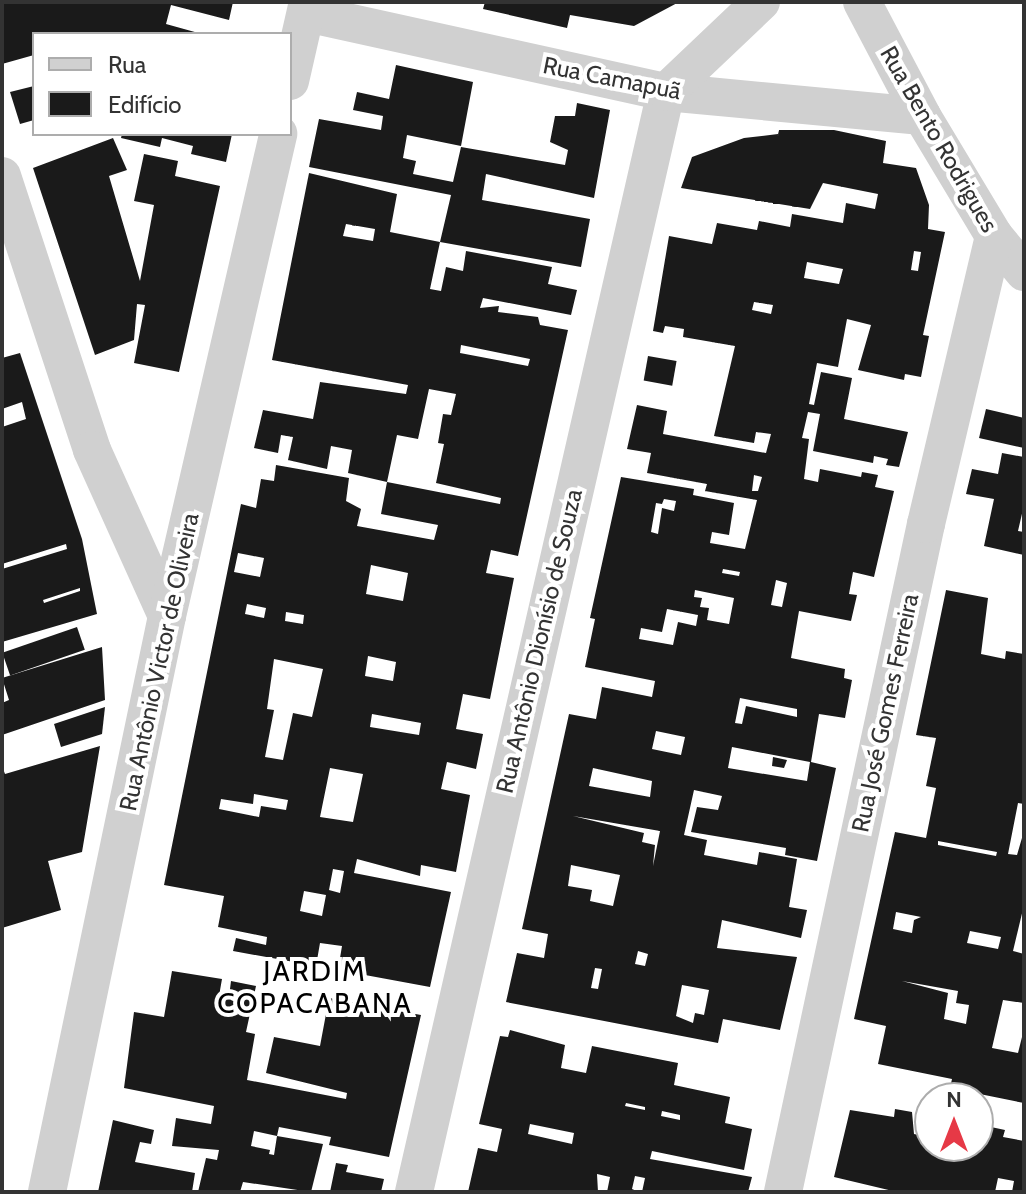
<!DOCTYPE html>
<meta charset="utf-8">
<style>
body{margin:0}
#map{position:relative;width:1026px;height:1194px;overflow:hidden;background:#fff;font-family:Cabin,sans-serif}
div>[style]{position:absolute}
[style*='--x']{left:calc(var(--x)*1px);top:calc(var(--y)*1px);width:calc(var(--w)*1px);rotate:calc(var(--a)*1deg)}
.building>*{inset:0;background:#1a1a1a;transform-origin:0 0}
.minor>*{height:38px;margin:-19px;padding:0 19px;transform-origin:19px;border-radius:19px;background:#d0d0d0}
span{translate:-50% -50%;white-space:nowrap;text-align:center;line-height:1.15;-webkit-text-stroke:8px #fff;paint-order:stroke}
.street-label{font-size:24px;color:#333}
.quarter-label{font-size:28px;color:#000;letter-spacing:2px}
.frame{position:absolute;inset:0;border:4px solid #333;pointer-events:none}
.legend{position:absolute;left:32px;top:32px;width:260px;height:104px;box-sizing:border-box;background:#fff;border:2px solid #adadad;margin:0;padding:10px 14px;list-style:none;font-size:24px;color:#333}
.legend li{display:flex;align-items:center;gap:16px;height:40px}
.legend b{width:40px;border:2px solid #adadad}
.north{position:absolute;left:914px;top:1082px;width:80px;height:80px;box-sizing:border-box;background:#fff;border:2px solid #adadad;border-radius:50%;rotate:0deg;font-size:22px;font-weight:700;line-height:32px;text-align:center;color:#333}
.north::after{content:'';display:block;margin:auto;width:28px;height:36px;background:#e63946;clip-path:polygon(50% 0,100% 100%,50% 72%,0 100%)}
</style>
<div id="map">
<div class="building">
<i style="clip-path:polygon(2px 2px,233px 2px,229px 20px,171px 5px,166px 24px,202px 34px,34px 34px,34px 55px,2px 64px)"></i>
<i style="clip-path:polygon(485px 2px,679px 2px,634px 26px,570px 15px,567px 28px,483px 9px)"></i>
<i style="clip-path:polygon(396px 65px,473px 82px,461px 146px,407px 135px,403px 158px,416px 161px,413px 174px,453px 182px,461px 147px,565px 165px,568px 150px,550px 142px,555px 116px,575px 116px,577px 103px,610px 110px,594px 198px,486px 174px,482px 200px,590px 219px,581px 267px,440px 242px,451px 195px,309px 167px,319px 119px,381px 130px,383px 116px,353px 110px,357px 92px,389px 99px)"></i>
<i style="clip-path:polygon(34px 86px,34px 120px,20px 124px,10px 92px)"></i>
<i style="clip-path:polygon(evenodd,779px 130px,834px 130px,886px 141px,883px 163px,916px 168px,929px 205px,928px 229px,945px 232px,923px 335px,929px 336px,921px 377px,905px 374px,904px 380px,858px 370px,871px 325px,847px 319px,838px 367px,817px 363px,809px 404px,814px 405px,821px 372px,852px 378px,844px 419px,908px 432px,899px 467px,886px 465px,888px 459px,874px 456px,873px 463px,813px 451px,820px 414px,808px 412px,802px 438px,809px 439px,804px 479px,818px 482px,820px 469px,861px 477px,862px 472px,878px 475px,875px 487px,894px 491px,874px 577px,853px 572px,849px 594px,857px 595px,851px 621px,799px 611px,791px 658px,845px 669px,844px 678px,852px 680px,845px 718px,819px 714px,811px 762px,836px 768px,817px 861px,785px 855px,786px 848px,691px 832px,697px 807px,718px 810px,722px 796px,694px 790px,684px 835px,707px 840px,704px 855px,757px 865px,759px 852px,797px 859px,789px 907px,807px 910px,801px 938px,722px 920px,717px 948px,797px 957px,780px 1030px,723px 1019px,718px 1043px,506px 1002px,517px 953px,544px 958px,548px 934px,522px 929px,569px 714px,596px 719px,602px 687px,652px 697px,655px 681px,585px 667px,595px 619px,590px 618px,621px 477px,694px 489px,693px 495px,734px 503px,729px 535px,712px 532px,710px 543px,745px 549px,757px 500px,705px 491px,707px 484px,647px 473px,651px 453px,627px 449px,637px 405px,667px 411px,663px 434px,766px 453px,771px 434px,756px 432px,754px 443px,714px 436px,735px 346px,683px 337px,684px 329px,665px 326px,663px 333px,653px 331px,669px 236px,712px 244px,717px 223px,757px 230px,759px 221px,790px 227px,792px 214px,843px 223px,846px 203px,875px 209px,878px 194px,823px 183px,810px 209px,681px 188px,692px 157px,744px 138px,778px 134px,779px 130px,914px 251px,921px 252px,918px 271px,911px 270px,914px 251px,779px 130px,807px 262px,843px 269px,839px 284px,804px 278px,807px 262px,779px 130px,754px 302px,773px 305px,771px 314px,752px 310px,754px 302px,779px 130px,754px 475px,762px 477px,758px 491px,752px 491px,754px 475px,779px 130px,664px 499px,676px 501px,674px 511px,662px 508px,658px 534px,651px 532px,656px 503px,662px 504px,664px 499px,779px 130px,723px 569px,740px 572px,739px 576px,722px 573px,723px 569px,779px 130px,776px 580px,787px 583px,782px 607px,771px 605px,776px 580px,779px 130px,695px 590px,734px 598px,729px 624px,707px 620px,709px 608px,700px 607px,702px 598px,694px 597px,695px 590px,779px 130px,667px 609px,698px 615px,696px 626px,678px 622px,673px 645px,639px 639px,641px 628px,662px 632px,667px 609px,779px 130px,740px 698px,797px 709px,797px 717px,746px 706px,742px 724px,735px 723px,740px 698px,779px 130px,656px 731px,685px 737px,681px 755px,652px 749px,656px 731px,779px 130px,732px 747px,810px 762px,807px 781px,728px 768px,732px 747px,779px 130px,593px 768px,652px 781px,650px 797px,589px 786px,593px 768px,779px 130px,573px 816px,660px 831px,653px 866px,655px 845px,642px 842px,644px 833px,573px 816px,779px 130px,571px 865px,620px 875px,613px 906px,590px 901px,592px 890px,568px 886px,571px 865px,779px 130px,638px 951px,648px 954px,645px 966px,635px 964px,638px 951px,779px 130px,595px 968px,602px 969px,598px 989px,591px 988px,595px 968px,779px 130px,682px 985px,709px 990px,704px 1015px,695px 1013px,693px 1023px,676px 1016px,682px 985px)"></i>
<i style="clip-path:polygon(122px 134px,232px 134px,226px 162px,191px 154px,193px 146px,162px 138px,160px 147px,121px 138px)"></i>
<i style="clip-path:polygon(113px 138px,127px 170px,109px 176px,140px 281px,154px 205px,134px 201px,144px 154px,178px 161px,175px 176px,220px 186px,179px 372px,134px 363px,145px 305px,137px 304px,134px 340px,95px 355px,33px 168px)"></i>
<i style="clip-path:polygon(evenodd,309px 173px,397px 194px,390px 232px,440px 242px,430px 289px,441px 291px,446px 267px,463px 271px,466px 251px,552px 267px,548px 284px,577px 290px,571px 315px,483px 298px,480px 308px,499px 306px,498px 312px,538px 317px,540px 325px,568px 330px,518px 556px,491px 550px,486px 573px,514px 578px,490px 699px,463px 694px,456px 729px,483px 734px,476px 769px,447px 762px,441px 789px,470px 795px,456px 872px,421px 865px,420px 876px,357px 859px,354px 873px,451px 892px,430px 987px,338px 970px,342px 946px,320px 943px,316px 966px,233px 951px,236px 938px,266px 945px,267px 937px,218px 927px,224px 896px,164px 885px,241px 504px,256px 508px,261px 479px,274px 481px,276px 465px,349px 478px,346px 501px,361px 509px,357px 526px,434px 540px,438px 525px,381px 514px,387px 482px,500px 504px,501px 498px,436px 483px,444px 444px,438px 443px,443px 414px,451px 415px,456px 394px,429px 389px,418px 439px,397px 435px,387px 482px,348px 473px,352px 450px,331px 446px,327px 469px,288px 460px,293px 437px,281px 435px,278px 453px,254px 448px,263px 410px,313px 419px,320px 382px,406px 394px,408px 385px,272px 360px,309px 173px,346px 224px,375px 229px,373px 241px,343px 236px,346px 224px,309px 173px,461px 345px,530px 359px,528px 366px,460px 353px,461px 345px,309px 173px,238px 553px,264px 558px,260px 577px,234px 572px,238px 553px,309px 173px,371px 565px,408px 573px,403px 601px,366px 594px,371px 565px,309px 173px,247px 604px,266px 608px,264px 618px,245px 614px,247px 604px,309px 173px,286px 612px,304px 615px,303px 624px,285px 621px,286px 612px,309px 173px,368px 656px,396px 662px,393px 681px,365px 676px,368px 656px,309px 173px,274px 659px,323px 669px,312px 717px,293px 713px,283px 760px,265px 757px,274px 710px,267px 709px,274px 659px,309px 173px,372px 714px,421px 723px,419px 735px,370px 727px,372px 714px,309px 173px,330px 768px,363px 774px,353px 822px,320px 817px,330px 768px,309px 173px,254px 794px,288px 800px,286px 810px,261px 806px,259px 817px,219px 809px,221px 799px,253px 804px,254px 794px,309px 173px,333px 869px,344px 871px,340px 893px,329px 890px,333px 869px,309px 173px,304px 891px,326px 895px,322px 916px,300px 911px,304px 891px)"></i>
<i style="clip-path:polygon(evenodd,20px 353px,82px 539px,97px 614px,2px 642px,2px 569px,67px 549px,66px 544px,2px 564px,2px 427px,26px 419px,22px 402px,2px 409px,2px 358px,20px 353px,80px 588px,80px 591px,44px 603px,43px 600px,80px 588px)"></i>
<i style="left:648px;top:356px;width:29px;height:25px;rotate:10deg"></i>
<i style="clip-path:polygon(986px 409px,1024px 418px,1024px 448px,979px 438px)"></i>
<i style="clip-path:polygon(1002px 453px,1024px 457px,1024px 505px,1018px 531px,1024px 532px,1024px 555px,984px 546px,994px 499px,966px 494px,972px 469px,998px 474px)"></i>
<i style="clip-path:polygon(evenodd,946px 590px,988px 598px,981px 654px,1005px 659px,1006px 651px,1024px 654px,1024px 804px,1018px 803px,1008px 854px,1017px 855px,1024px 831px,1024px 905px,1013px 951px,1024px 954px,1024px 1003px,1003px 1000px,992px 1048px,1018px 1053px,1024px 1029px,1024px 1103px,950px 1088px,952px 1079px,878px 1064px,886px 1026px,854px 1019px,895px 832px,926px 838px,936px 788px,926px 786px,936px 738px,916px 735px,946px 590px,938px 841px,997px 852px,996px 856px,938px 845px,938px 841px,946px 590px,896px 912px,921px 917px,914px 920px,912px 933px,893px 929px,896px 912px,946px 590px,970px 931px,1001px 937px,998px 949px,967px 943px,970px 931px,946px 590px,902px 981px,958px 991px,956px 1003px,969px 1005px,966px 1024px,944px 1019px,948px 993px,902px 981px)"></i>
<i style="left:77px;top:627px;width:24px;height:79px;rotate:71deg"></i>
<i style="clip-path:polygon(102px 647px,105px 700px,2px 735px,2px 703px,9px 700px,2px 678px)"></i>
<i style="clip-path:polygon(105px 707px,102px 734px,61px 747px,54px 724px)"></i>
<i style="clip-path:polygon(100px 746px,82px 852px,48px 861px,61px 910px,2px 928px,2px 766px,5px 774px)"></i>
<i style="clip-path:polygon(773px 757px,787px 760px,784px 768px,772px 766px)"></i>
<i style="clip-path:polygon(172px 971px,222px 979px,219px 996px,229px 997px,231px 981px,256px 986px,246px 1032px,255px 1034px,247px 1080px,346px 1099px,347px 1093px,266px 1073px,274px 1037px,320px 1046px,329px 998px,421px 1015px,389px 1157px,329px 1145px,331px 1137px,279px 1127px,277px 1136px,254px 1131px,251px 1146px,270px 1150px,269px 1154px,274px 1155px,277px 1136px,323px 1144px,311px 1192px,243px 1182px,240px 1192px,198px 1192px,206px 1158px,217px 1160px,219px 1150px,172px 1146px,176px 1118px,211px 1124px,214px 1106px,124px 1088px,134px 1012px,164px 1017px)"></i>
<i style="clip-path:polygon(evenodd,510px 1030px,565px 1045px,561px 1068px,586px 1073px,592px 1046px,678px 1063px,674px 1085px,730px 1097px,725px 1123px,752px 1129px,744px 1170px,652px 1151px,650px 1159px,752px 1177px,748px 1192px,642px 1192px,645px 1178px,635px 1176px,632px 1189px,639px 1192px,607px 1192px,610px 1177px,597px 1174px,598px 1192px,468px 1192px,478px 1148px,497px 1152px,502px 1129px,479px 1124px,500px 1036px,508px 1037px,510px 1030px,626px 1103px,645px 1107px,645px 1110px,625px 1106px,626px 1103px,510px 1030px,662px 1111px,680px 1115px,680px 1120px,661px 1116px,662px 1111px,510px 1030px,530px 1124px,574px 1133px,572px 1144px,528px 1134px,530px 1124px)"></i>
<i style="clip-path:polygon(895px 1109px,912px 1112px,914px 1134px,923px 1136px,930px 1111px,930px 1146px,978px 1146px,978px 1138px,991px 1127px,1005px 1130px,1003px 1137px,1024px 1141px,1024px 1192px,1012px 1192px,1014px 1181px,998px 1178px,995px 1192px,897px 1192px,834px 1177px,850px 1110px,894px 1117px)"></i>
<i style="clip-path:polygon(113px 1120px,154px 1130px,151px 1144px,140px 1142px,135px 1162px,195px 1173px,192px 1192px,98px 1192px)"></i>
<i style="clip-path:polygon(336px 1163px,348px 1165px,346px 1172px,384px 1179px,381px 1192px,330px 1192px)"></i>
</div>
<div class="minor">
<i style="--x:862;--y:2;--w:129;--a:62.2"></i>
<i style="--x:922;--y:116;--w:140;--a:59"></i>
<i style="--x:994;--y:236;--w:47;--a:50.2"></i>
<i style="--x:306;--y:13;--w:369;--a:12.4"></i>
<i style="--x:666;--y:92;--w:257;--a:5.4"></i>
<i style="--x:290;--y:81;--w:81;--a:-77.2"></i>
<i style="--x:2;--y:176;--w:288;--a:71.8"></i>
<i style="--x:92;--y:450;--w:182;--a:65.7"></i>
<i style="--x:47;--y:1192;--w:588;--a:-78.23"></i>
<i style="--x:167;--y:616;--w:495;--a:-77"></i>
<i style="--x:414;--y:1192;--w:1128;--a:-77.1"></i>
<i style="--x:666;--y:92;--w:131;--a:-43.5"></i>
<i style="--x:783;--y:1192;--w:683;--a:-77.92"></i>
<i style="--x:926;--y:524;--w:296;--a:-76.7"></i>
</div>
<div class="street-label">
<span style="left:612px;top:78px;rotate:11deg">Rua Camapuã</span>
<span style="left:939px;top:139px;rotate:60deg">Rua Bento Rodrigues</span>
<span style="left:539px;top:641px;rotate:-77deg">Rua Antônio Dionísio de Souza</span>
<span style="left:159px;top:662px;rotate:-78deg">Rua Antônio Victor de Oliveira</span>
<span style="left:885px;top:713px;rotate:-78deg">Rua José Gomes Ferreira</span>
</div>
<div class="quarter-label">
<span style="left:315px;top:987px">JARDIM<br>COPACABANA</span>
</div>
<div class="frame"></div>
<ul class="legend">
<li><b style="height:10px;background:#d0d0d0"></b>Rua</li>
<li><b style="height:22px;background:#1a1a1a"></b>Edifício</li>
</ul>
<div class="north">N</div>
</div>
